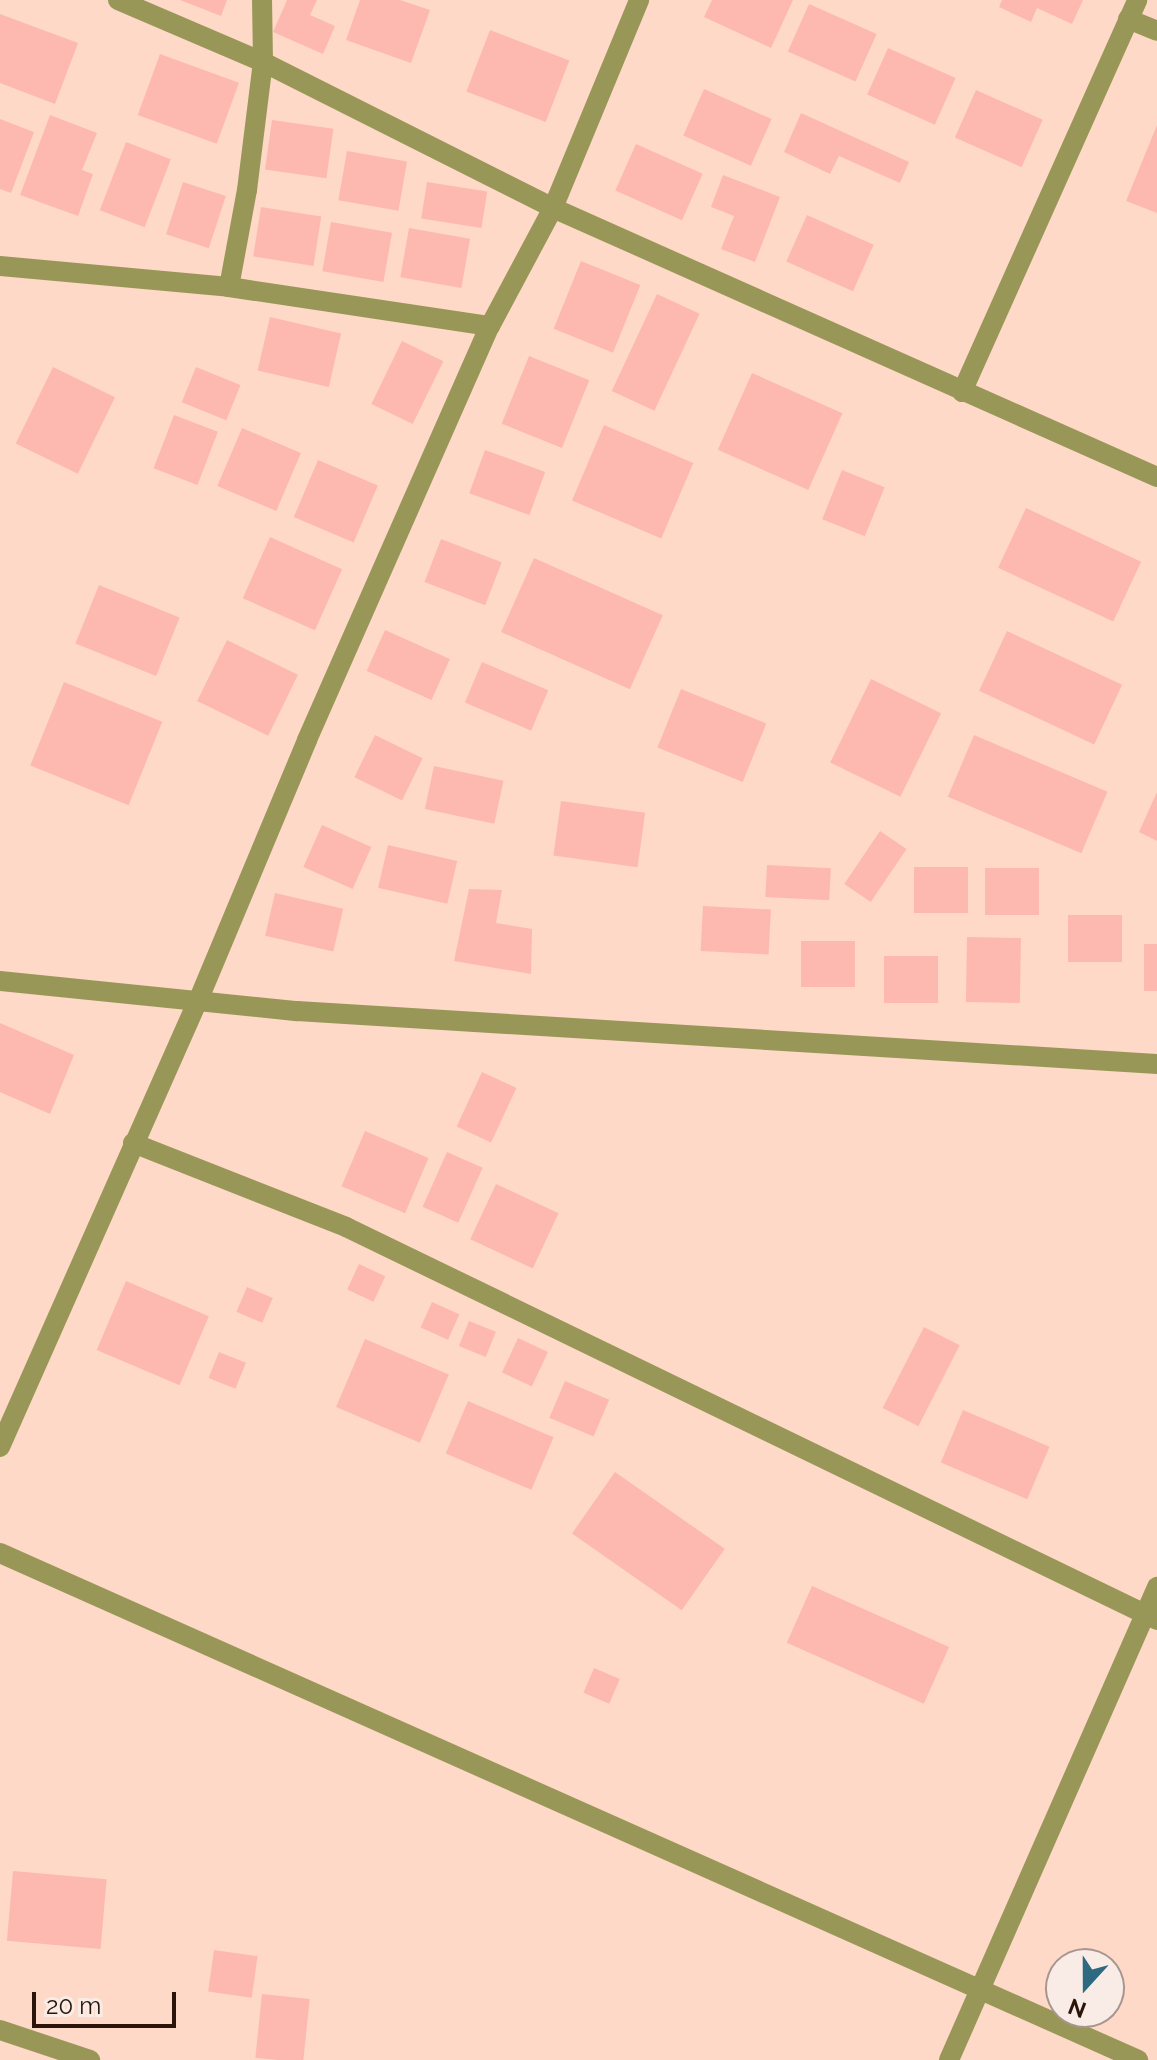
<!DOCTYPE html>
<style>
body{margin:0}
#map{position:relative;width:1157px;height:2060px;overflow:hidden;background:#fed9c7;font-family:Raleway,sans-serif}
div>[style]{position:absolute}
[style*='--x']{left:calc(var(--x)*1px);top:calc(var(--y)*1px);width:calc(var(--w)*1px);rotate:calc(var(--a)*1deg)}
.building>*{inset:0;background:#fdb9b0;transform-origin:0 0}
.minor>*{height:20px;margin:-10px;padding:0 10px;transform-origin:10px;border-radius:10px;background:#999758}
.tertiary>*{height:20px;margin:-10px;padding:0 10px;transform-origin:10px;border-radius:10px;background:#999758}
span{translate:-50% -50%;white-space:nowrap;text-align:center;line-height:1.15;-webkit-text-stroke:7px #f9ece6;paint-order:stroke}
.north{position:absolute;left:1045px;top:1948px;width:80px;height:80px;box-sizing:border-box;background:#f9ece6;border:2px solid #a7968e;border-radius:50%;rotate:201deg;font-size:22px;font-weight:700;line-height:32px;text-align:center;color:#2b150a}
.north::after{content:'';display:block;margin:auto;width:28px;height:36px;background:#2d6980;clip-path:polygon(50% 0,100% 100%,50% 72%,0 100%)}
.scale{position:absolute;left:32px;top:1992px;width:144px;height:36px;box-sizing:border-box;border:4px solid #2b150a;border-top:0;padding-left:10px;font-size:24px;line-height:28px;white-space:nowrap;color:#2b150a;-webkit-text-stroke:6px #f9ece6;paint-order:stroke}
</style>
<div id="map">
<div class="building">
<i style="clip-path:polygon(180px 0,227px 0,221px 16px)"></i>
<i style="clip-path:polygon(287px 0,317px 0,310px 15px,335px 26px,323px 54px,273px 32px)"></i>
<i style="clip-path:polygon(360px 0,400px 0,430px 10px,411px 63px,346px 40px)"></i>
<i style="clip-path:polygon(712px 0,793px 0,771px 48px,704px 17px)"></i>
<i style="clip-path:polygon(1002px 0,1083px 0,1072px 24px,1037px 8px,1031px 22px,999px 7px)"></i>
<i style="left:809px;top:4px;width:74px;height:52px;rotate:24deg"></i>
<i style="clip-path:polygon(0 14px,78px 43px,55px 104px,0 83px)"></i>
<i style="left:490px;top:30px;width:85px;height:66px;rotate:21deg"></i>
<i style="left:888px;top:48px;width:74px;height:51px;rotate:24deg"></i>
<i style="left:160px;top:54px;width:84px;height:65px;rotate:20deg"></i>
<i style="left:704px;top:89px;width:74px;height:51px;rotate:24deg"></i>
<i style="left:976px;top:90px;width:73px;height:52px;rotate:24deg"></i>
<i style="clip-path:polygon(801px 113px,909px 162px,900px 183px,839px 156px,830px 174px,784px 152px)"></i>
<i style="clip-path:polygon(50px 115px,97px 133px,82px 170px,93px 174px,78px 216px,20px 195px)"></i>
<i style="clip-path:polygon(0 119px,34px 132px,11px 193px,0 189px)"></i>
<i style="left:272px;top:120px;width:62px;height:50px;rotate:8deg"></i>
<i style="clip-path:polygon(1157px 125px,1157px 213px,1126px 201px)"></i>
<i style="left:126px;top:142px;width:48px;height:73px;rotate:21deg"></i>
<i style="left:636px;top:144px;width:73px;height:51px;rotate:24deg"></i>
<i style="left:347px;top:151px;width:61px;height:50px;rotate:10deg"></i>
<i style="clip-path:polygon(723px 175px,780px 197px,755px 262px,721px 249px,734px 216px,711px 207px)"></i>
<i style="left:183px;top:182px;width:45px;height:55px;rotate:18deg"></i>
<i style="left:427px;top:182px;width:61px;height:37px;rotate:9deg"></i>
<i style="left:261px;top:207px;width:61px;height:50px;rotate:9deg"></i>
<i style="left:807px;top:215px;width:73px;height:51px;rotate:24deg"></i>
<i style="left:331px;top:222px;width:62px;height:50px;rotate:10deg"></i>
<i style="left:409px;top:228px;width:62px;height:50px;rotate:10deg"></i>
<i style="left:581px;top:261px;width:64px;height:73px;rotate:22deg"></i>
<i style="left:657px;top:294px;width:47px;height:107px;rotate:25deg"></i>
<i style="left:270px;top:317px;width:73px;height:55px;rotate:13deg"></i>
<i style="left:402px;top:341px;width:46px;height:70px;rotate:26deg"></i>
<i style="left:529px;top:356px;width:65px;height:73px;rotate:22deg"></i>
<i style="left:53px;top:367px;width:69px;height:85px;rotate:26deg"></i>
<i style="left:196px;top:367px;width:48px;height:38px;rotate:22deg"></i>
<i style="left:752px;top:373px;width:99px;height:84px;rotate:24deg"></i>
<i style="left:174px;top:415px;width:47px;height:57px;rotate:21deg"></i>
<i style="left:604px;top:425px;width:97px;height:82px;rotate:23deg"></i>
<i style="left:242px;top:428px;width:64px;height:63px;rotate:23deg"></i>
<i style="left:485px;top:450px;width:64px;height:46px;rotate:20deg"></i>
<i style="left:318px;top:460px;width:65px;height:62px;rotate:23deg"></i>
<i style="left:842px;top:470px;width:46px;height:53px;rotate:22deg"></i>
<i style="left:1026px;top:508px;width:127px;height:66px;rotate:25deg"></i>
<i style="left:270px;top:537px;width:79px;height:67px;rotate:24deg"></i>
<i style="left:441px;top:539px;width:65px;height:46px;rotate:21deg"></i>
<i style="left:534px;top:558px;width:141px;height:81px;rotate:24deg"></i>
<i style="left:99px;top:585px;width:87px;height:63px;rotate:22deg"></i>
<i style="left:385px;top:630px;width:71px;height:45px;rotate:24deg"></i>
<i style="left:1007px;top:631px;width:127px;height:66px;rotate:25deg"></i>
<i style="left:227px;top:640px;width:79px;height:68px;rotate:26deg"></i>
<i style="left:482px;top:662px;width:72px;height:44px;rotate:23deg"></i>
<i style="left:871px;top:679px;width:78px;height:93px;rotate:26deg"></i>
<i style="left:64px;top:682px;width:106px;height:90px;rotate:22deg"></i>
<i style="left:681px;top:689px;width:92px;height:63px;rotate:22deg"></i>
<i style="left:375px;top:735px;width:53px;height:47px;rotate:26deg"></i>
<i style="left:974px;top:735px;width:145px;height:67px;rotate:23deg"></i>
<i style="left:434px;top:766px;width:71px;height:44px;rotate:12deg"></i>
<i style="clip-path:polygon(1157px 792px,1157px 841px,1139px 832px)"></i>
<i style="left:561px;top:801px;width:85px;height:55px;rotate:8deg"></i>
<i style="left:322px;top:825px;width:54px;height:46px;rotate:24deg"></i>
<i style="left:880px;top:831px;width:32px;height:64px;rotate:34deg"></i>
<i style="left:388px;top:845px;width:71px;height:44px;rotate:13deg"></i>
<i style="left:767px;top:865px;width:64px;height:32px;rotate:3deg"></i>
<i style="left:914px;top:867px;width:54px;height:46px"></i>
<i style="left:1039px;top:868px;width:47px;height:54px;rotate:90deg"></i>
<i style="clip-path:polygon(469px 889px,502px 890px,496px 923px,532px 929px,531px 974px,454px 961px)"></i>
<i style="left:275px;top:893px;width:70px;height:44px;rotate:13deg"></i>
<i style="left:703px;top:906px;width:68px;height:45px;rotate:3deg"></i>
<i style="left:1068px;top:915px;width:54px;height:47px"></i>
<i style="left:967px;top:937px;width:54px;height:65px;rotate:1deg"></i>
<i style="left:801px;top:941px;width:54px;height:46px"></i>
<i style="left:1144px;top:944px;width:13px;height:47px"></i>
<i style="left:938px;top:956px;width:47px;height:54px;rotate:90deg"></i>
<i style="clip-path:polygon(0 1023px,74px 1055px,50px 1114px,0 1092px)"></i>
<i style="left:482px;top:1072px;width:38px;height:60px;rotate:25deg"></i>
<i style="left:365px;top:1131px;width:69px;height:60px;rotate:23deg"></i>
<i style="left:447px;top:1152px;width:39px;height:60px;rotate:24deg"></i>
<i style="left:496px;top:1184px;width:69px;height:61px;rotate:25deg"></i>
<i style="left:359px;top:1264px;width:29px;height:28px;rotate:25deg"></i>
<i style="left:126px;top:1281px;width:90px;height:75px;rotate:23deg"></i>
<i style="left:247px;top:1287px;width:28px;height:27px;rotate:23deg"></i>
<i style="left:432px;top:1302px;width:30px;height:28px;rotate:24deg"></i>
<i style="left:469px;top:1321px;width:29px;height:27px;rotate:22deg"></i>
<i style="left:924px;top:1327px;width:40px;height:91px;rotate:27deg"></i>
<i style="left:518px;top:1338px;width:33px;height:38px;rotate:25deg"></i>
<i style="left:365px;top:1339px;width:91px;height:74px;rotate:23deg"></i>
<i style="left:219px;top:1352px;width:29px;height:28px;rotate:22deg"></i>
<i style="left:565px;top:1381px;width:48px;height:40px;rotate:23deg"></i>
<i style="left:468px;top:1401px;width:93px;height:57px;rotate:23deg"></i>
<i style="left:963px;top:1410px;width:94px;height:57px;rotate:23deg"></i>
<i style="left:615px;top:1472px;width:134px;height:75px;rotate:35deg"></i>
<i style="left:812px;top:1586px;width:150px;height:62px;rotate:24deg"></i>
<i style="left:594px;top:1668px;width:28px;height:27px;rotate:23deg"></i>
<i style="left:13px;top:1871px;width:94px;height:70px;rotate:5deg"></i>
<i style="left:214px;top:1950px;width:44px;height:42px;rotate:8deg"></i>
<i style="left:262px;top:1994px;width:48px;height:64px;rotate:6deg"></i>
</div>
<div class="minor">
<i style="--x:118;--y:0;--w:158;--a:23.2"></i>
<i style="--x:263;--y:62;--w:325;--a:26.7"></i>
<i style="--x:553;--y:208;--w:661;--a:24.01"></i>
<i style="--x:1128;--y:19;--w:31;--a:22"></i>
<i style="--x:0;--y:266;--w:230;--a:5.2"></i>
<i style="--x:229;--y:287;--w:264;--a:8.5"></i>
<i style="--x:229;--y:287;--w:99;--a:-79.5"></i>
<i style="--x:247;--y:190;--w:129;--a:-82.9"></i>
<i style="--x:263;--y:62;--w:62;--a:-90.9"></i>
<i style="--x:962;--y:392;--w:429;--a:-65.9"></i>
<i style="--x:198;--y:1001;--w:283;--a:-67.3"></i>
<i style="--x:307;--y:740;--w:453;--a:-66.2"></i>
<i style="--x:490;--y:326;--w:134;--a:-61.9"></i>
<i style="--x:553;--y:208;--w:225;--a:-67.5"></i>
<i style="--x:0;--y:1553;--w:1246;--a:24.01"></i>
<i style="--x:0;--y:2030;--w:95;--a:18.4"></i>
<i style="--x:949;--y:2060;--w:517;--a:-66.26"></i>
</div>
<div class="tertiary">
<i style="--x:0;--y:981;--w:299;--a:5.8"></i>
<i style="--x:297;--y:1011;--w:862;--a:3.53"></i>
<i style="--x:133;--y:1143;--w:229;--a:21.5"></i>
<i style="--x:346;--y:1227;--w:901;--a:25.85"></i>
<i style="--x:0;--y:1447;--w:488;--a:-66.1"></i>
</div>
<div class="north">N</div>
<div class="scale">20 m</div>
</div>
